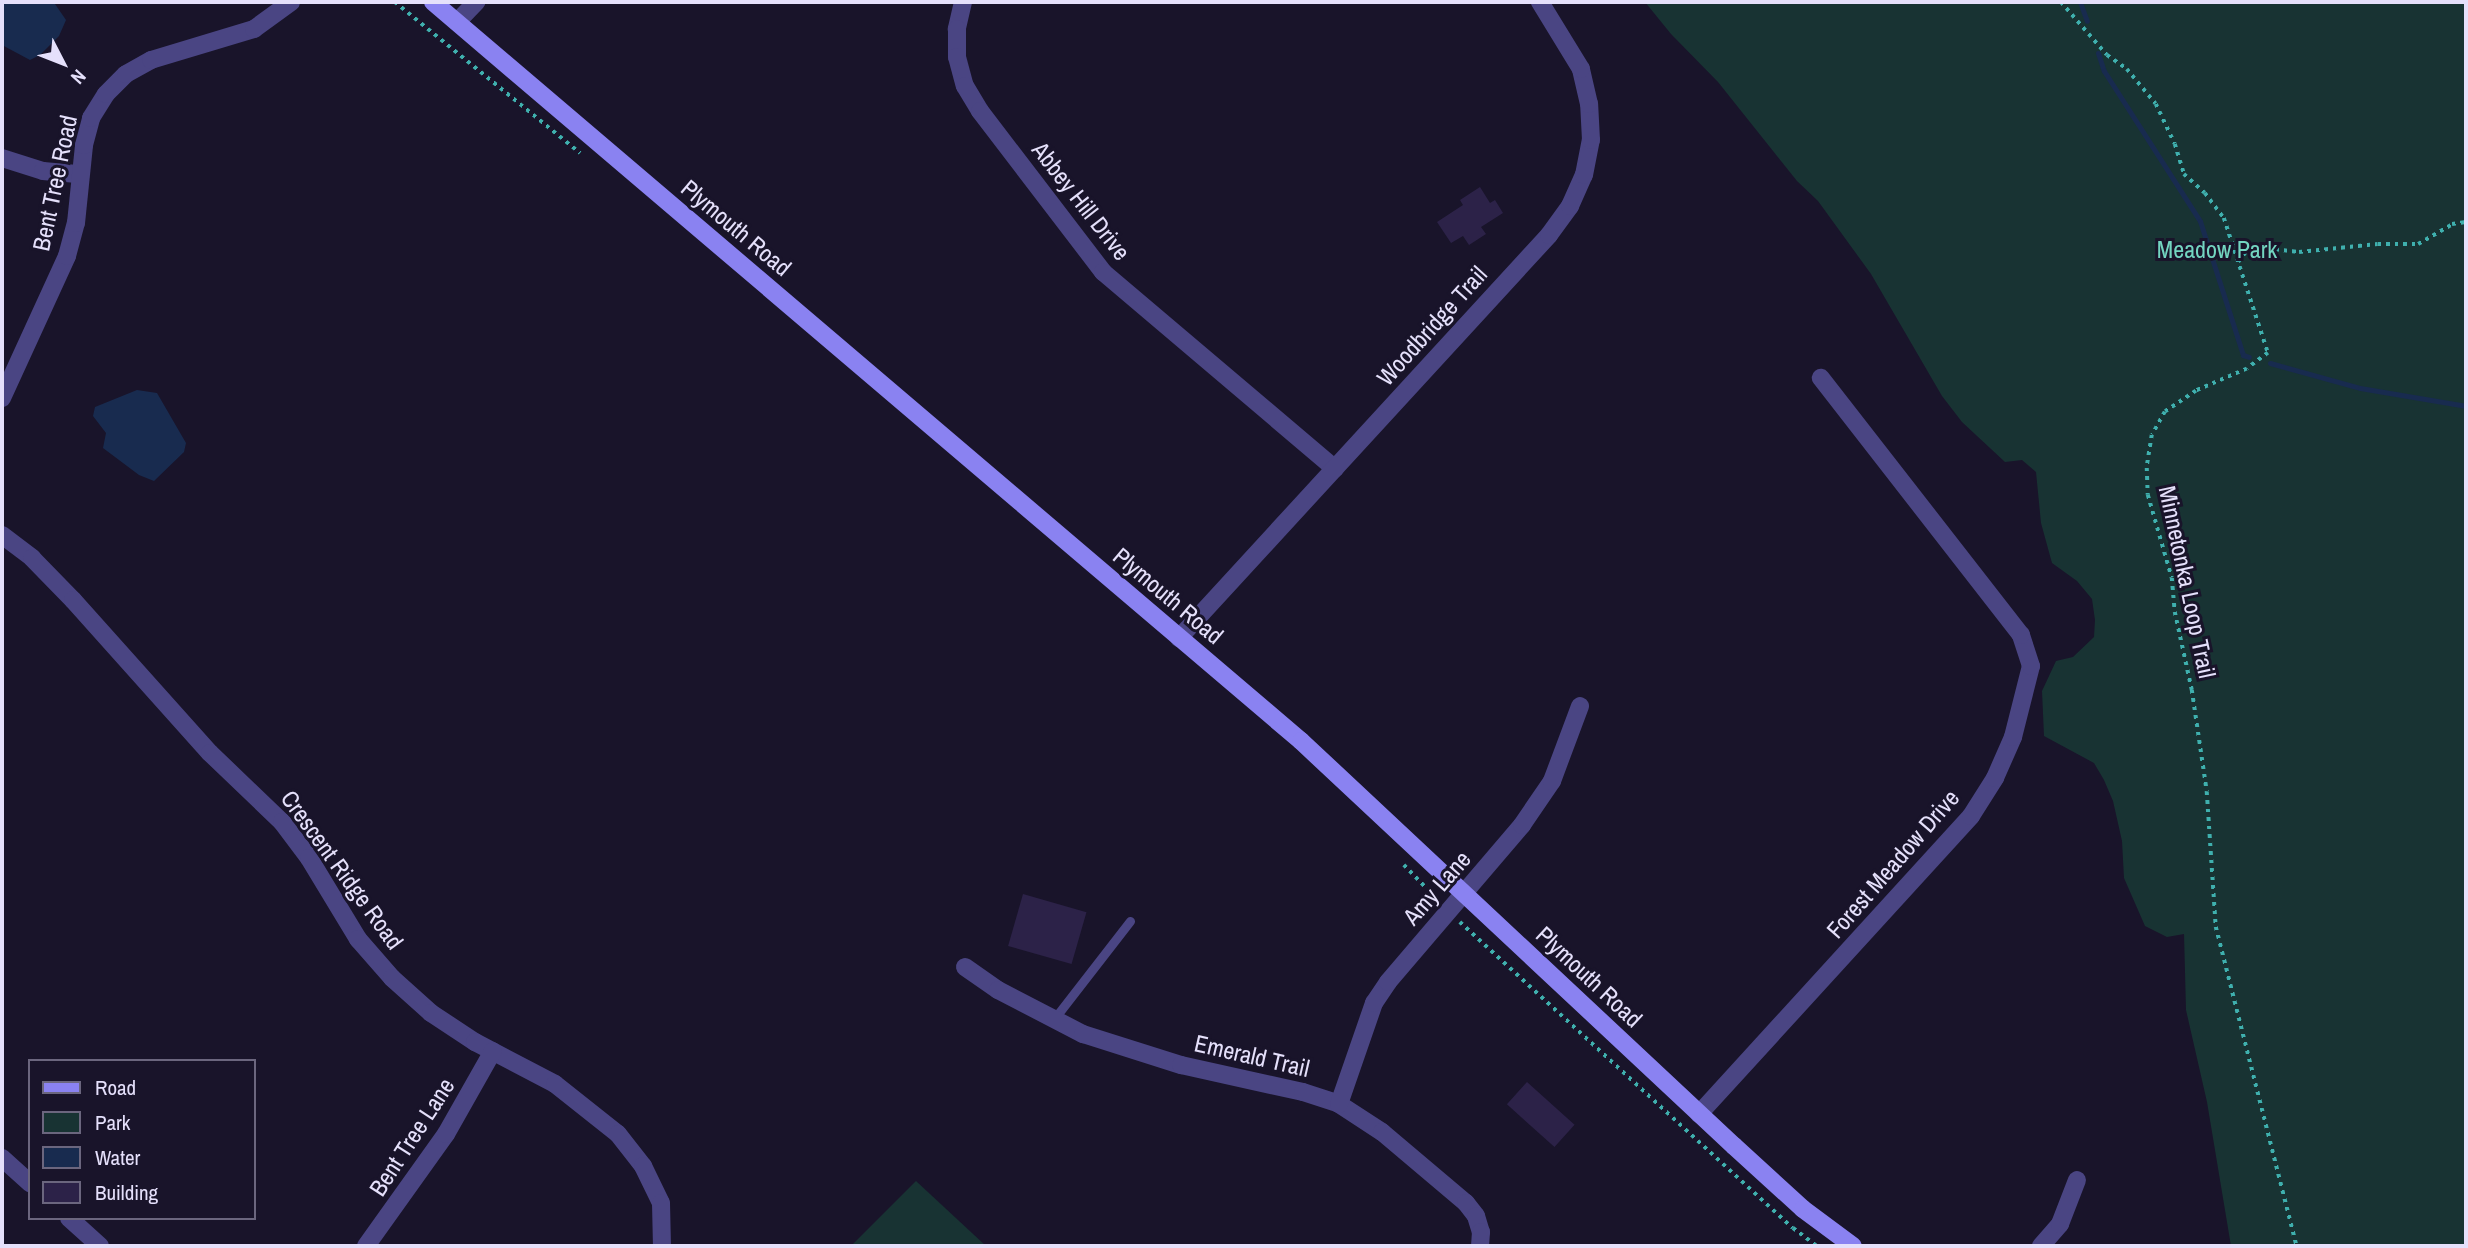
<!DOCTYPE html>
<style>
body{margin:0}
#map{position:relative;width:2468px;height:1248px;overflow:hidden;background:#19142a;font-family:"Archivo Narrow",sans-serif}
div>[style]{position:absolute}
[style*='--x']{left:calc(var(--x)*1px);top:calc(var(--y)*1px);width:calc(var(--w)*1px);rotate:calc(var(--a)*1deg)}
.green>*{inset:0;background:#183333}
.water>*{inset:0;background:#182b4f}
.stream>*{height:5px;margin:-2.5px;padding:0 2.5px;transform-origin:2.5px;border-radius:2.5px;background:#182b4f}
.building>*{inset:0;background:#2c2248;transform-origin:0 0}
.path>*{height:3.5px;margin-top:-1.75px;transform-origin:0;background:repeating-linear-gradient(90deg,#3fb0ae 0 3.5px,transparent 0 8.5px)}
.service>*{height:9px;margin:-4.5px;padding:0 4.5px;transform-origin:4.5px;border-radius:4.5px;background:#4a4583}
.minor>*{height:18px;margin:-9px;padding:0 9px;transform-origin:9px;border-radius:9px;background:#4a4583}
.secondary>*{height:18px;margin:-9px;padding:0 9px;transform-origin:9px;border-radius:9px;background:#8a82f1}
span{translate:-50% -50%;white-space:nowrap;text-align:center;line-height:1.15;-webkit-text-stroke:6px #19142a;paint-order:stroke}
.street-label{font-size:24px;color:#e5e0fb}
.park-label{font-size:24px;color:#73d5c1}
.frame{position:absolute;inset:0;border:4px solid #e5e0fb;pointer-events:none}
.legend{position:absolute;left:28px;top:1059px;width:228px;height:161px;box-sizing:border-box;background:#19142a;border:2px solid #6b667e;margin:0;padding:9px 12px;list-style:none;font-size:21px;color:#e5e0fb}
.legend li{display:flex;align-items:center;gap:14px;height:35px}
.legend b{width:35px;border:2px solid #6b667e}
.north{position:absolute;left:28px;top:28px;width:70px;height:70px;-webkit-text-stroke:5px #19142a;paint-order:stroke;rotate:132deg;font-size:19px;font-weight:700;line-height:28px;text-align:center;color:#e5e0fb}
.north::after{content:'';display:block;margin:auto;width:24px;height:32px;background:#e5e0fb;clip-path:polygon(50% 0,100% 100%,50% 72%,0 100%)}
</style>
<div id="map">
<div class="green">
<i style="clip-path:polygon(1645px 2px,2466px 2px,2466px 1246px,2231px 1246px,2207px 1102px,2186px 1010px,2184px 934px,2167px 937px,2145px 926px,2124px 878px,2122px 841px,2113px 801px,2104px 780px,2094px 763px,2044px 736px,2042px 691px,2056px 661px,2073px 657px,2094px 637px,2095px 620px,2092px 599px,2077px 581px,2052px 563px,2041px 523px,2036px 472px,2022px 460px,2005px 462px,1962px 422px,1942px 396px,1871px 274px,1818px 201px,1797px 181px,1718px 82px,1671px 34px)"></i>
<i style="clip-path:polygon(916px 1181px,986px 1246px,851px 1246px)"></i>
</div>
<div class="water">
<i style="clip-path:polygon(5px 2px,55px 4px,66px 20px,59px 36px,40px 55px,30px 60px,2px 45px,2px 5px)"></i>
<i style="clip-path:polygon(137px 390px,157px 393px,186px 443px,184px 452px,154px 481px,139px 475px,103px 448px,106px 433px,93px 416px,95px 407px)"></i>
</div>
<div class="stream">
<i style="--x:2080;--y:2;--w:20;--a:70"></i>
<i style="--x:2098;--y:53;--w:19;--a:72"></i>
<i style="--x:2104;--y:71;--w:178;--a:57.4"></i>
<i style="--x:2200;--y:221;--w:141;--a:72.2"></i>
<i style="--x:2243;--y:355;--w:6;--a:18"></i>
<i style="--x:2270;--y:363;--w:93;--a:15.5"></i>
<i style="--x:2360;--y:388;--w:108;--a:9.6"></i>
</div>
<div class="building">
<i style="clip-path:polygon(1480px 187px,1490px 203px,1495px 200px,1503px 213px,1481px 227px,1486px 234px,1469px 245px,1463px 236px,1451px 243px,1437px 222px,1463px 205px,1460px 200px)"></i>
<i style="left:1023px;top:894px;width:66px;height:54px;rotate:16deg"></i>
<i style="left:1527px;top:1082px;width:64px;height:30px;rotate:42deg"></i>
</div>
<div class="path">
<i style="--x:395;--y:2;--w:239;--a:39.2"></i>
<i style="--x:2061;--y:2;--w:70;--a:49"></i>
<i style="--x:2107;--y:55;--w:24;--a:35"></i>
<i style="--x:2127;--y:69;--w:45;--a:50.4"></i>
<i style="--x:2156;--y:104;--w:44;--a:64.6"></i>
<i style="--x:2175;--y:144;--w:31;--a:73"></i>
<i style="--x:2184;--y:174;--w:28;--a:42"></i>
<i style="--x:2205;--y:193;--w:31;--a:53"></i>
<i style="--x:2224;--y:218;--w:142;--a:71.9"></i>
<i style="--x:2268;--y:353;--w:26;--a:143"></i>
<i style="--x:2247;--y:369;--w:56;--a:156.7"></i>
<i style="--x:2196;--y:391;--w:37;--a:146"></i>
<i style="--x:2165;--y:412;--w:26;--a:119"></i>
<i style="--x:2152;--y:435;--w:33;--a:99"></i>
<i style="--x:2147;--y:468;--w:27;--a:88"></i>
<i style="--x:2148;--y:495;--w:86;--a:73.9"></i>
<i style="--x:2172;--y:578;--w:34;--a:85"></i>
<i style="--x:2175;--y:612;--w:80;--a:77.7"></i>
<i style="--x:2192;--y:690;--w:103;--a:81.6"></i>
<i style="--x:2207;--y:792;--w:135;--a:86.2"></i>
<i style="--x:2216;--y:927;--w:329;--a:75.8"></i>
<i style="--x:2238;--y:262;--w:20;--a:-53"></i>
<i style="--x:2250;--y:246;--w:49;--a:7"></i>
<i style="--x:2299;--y:252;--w:79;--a:-5.8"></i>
<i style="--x:2378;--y:244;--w:40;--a:0"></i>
<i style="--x:2418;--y:244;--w:39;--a:-30"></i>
<i style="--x:2452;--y:224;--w:14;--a:-8"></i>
<i style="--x:1404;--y:865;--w:47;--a:45.9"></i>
<i style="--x:1460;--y:922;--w:452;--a:42.6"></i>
<i style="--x:1793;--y:1228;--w:30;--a:37"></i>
</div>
<div class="service">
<i style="--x:1054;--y:1019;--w:124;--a:-52.2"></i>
</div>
<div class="minor">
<i style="--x:963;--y:2;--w:28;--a:103"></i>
<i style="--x:957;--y:29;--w:28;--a:90"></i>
<i style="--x:957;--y:57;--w:30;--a:75"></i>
<i style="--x:965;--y:86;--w:29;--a:59"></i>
<i style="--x:980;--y:111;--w:203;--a:52.6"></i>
<i style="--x:1103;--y:272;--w:304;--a:40.3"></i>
<i style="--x:457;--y:22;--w:28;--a:-46"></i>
<i style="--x:2;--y:158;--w:43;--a:17.6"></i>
<i style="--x:43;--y:171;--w:37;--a:5"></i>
<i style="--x:2;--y:398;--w:156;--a:-65.4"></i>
<i style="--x:67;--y:256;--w:34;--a:-75"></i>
<i style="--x:76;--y:223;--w:78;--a:-84.1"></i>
<i style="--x:84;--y:145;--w:28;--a:-75"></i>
<i style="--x:91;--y:118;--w:28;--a:-58"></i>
<i style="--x:106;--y:94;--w:28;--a:-45"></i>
<i style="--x:126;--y:74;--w:29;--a:-29"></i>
<i style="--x:151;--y:60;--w:108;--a:-16.8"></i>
<i style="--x:254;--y:29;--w:46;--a:-36.1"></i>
<i style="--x:2;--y:535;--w:38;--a:37"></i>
<i style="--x:32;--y:558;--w:59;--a:45.7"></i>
<i style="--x:73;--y:600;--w:205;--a:48.2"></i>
<i style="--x:210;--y:753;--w:100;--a:43.8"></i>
<i style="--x:282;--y:822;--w:45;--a:53.1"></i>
<i style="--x:309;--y:858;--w:95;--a:58.8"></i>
<i style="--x:358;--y:939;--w:52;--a:48.9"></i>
<i style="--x:392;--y:978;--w:52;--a:41.9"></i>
<i style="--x:431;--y:1013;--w:53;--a:33.4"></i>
<i style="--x:475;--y:1042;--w:90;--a:27.7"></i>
<i style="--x:555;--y:1084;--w:80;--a:38.4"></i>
<i style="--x:618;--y:1134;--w:41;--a:52"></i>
<i style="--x:643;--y:1166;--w:41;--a:64.1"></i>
<i style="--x:661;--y:1203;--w:43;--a:88.7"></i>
<i style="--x:1179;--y:638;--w:547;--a:-47.44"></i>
<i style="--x:1549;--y:235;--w:36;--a:-54"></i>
<i style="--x:1570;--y:206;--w:34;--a:-66"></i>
<i style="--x:1584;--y:175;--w:36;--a:-79"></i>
<i style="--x:1591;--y:140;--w:36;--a:-93"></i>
<i style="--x:1589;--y:104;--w:36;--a:-103"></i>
<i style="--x:1581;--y:69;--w:79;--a:-121.5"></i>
<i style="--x:965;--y:967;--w:40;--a:34.9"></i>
<i style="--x:998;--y:990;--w:96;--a:27.4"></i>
<i style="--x:1083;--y:1034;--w:103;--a:17.6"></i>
<i style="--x:1181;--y:1065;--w:125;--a:12.5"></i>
<i style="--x:1303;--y:1092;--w:38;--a:18"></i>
<i style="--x:1339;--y:1104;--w:51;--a:33.1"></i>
<i style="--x:1382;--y:1132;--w:110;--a:40.2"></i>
<i style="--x:1466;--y:1203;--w:16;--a:52"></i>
<i style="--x:1476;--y:1216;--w:17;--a:73"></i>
<i style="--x:1481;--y:1232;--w:14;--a:94"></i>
<i style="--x:1339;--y:1104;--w:107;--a:-70.9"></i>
<i style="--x:1374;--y:1003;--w:25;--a:-56"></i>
<i style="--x:1388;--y:982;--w:206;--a:-49.5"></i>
<i style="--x:1522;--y:825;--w:53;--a:-55.7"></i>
<i style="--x:1552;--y:781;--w:80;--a:-69.5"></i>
<i style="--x:1699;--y:1114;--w:403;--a:-47.6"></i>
<i style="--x:1971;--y:816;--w:45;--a:-57.7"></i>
<i style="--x:1995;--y:778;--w:45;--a:-66.3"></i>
<i style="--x:2013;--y:737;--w:73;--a:-75.8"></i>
<i style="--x:2031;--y:666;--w:33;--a:-108"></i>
<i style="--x:2021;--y:635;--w:326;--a:-127.9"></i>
<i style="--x:2;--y:1158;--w:38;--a:42"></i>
<i style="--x:69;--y:1218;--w:42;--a:42.1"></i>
<i style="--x:366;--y:1246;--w:138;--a:-54.5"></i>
<i style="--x:446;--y:1134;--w:95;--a:-60.5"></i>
<i style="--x:2041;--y:1246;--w:29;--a:-49"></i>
<i style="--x:2060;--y:1224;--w:47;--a:-68.9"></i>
</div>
<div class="secondary">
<i style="--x:433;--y:2;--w:1140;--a:40.41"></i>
<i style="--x:1301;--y:741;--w:593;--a:43.09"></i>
<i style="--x:1734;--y:1146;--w:93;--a:42.4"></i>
<i style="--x:1803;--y:1209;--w:62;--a:36.5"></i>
</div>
<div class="street-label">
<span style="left:55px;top:183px;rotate:-78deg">Bent Tree Road</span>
<span style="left:1081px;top:201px;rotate:52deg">Abbey Hill Drive</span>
<span style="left:736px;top:228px;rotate:40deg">Plymouth Road</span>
<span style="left:1432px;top:326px;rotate:-48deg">Woodbridge Trail</span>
<span style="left:2187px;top:582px;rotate:78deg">Minnetonka Loop Trail</span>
<span style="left:1168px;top:596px;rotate:40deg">Plymouth Road</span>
<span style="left:1893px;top:864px;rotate:-49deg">Forest Meadow Drive</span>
<span style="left:342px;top:870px;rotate:54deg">Crescent Ridge Road</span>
<span style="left:1437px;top:888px;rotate:-49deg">Amy Lane</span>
<span style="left:1589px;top:977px;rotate:43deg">Plymouth Road</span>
<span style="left:1252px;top:1056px;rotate:13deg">Emerald Trail</span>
<span style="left:412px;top:1137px;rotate:-57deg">Bent Tree Lane</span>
</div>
<div class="park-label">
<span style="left:2217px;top:250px">Meadow Park</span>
</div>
<div class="frame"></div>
<ul class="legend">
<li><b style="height:9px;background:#8a82f1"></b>Road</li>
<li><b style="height:19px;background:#183333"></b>Park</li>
<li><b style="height:19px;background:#182b4f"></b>Water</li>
<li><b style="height:19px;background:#2c2248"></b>Building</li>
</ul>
<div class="north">N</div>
</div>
